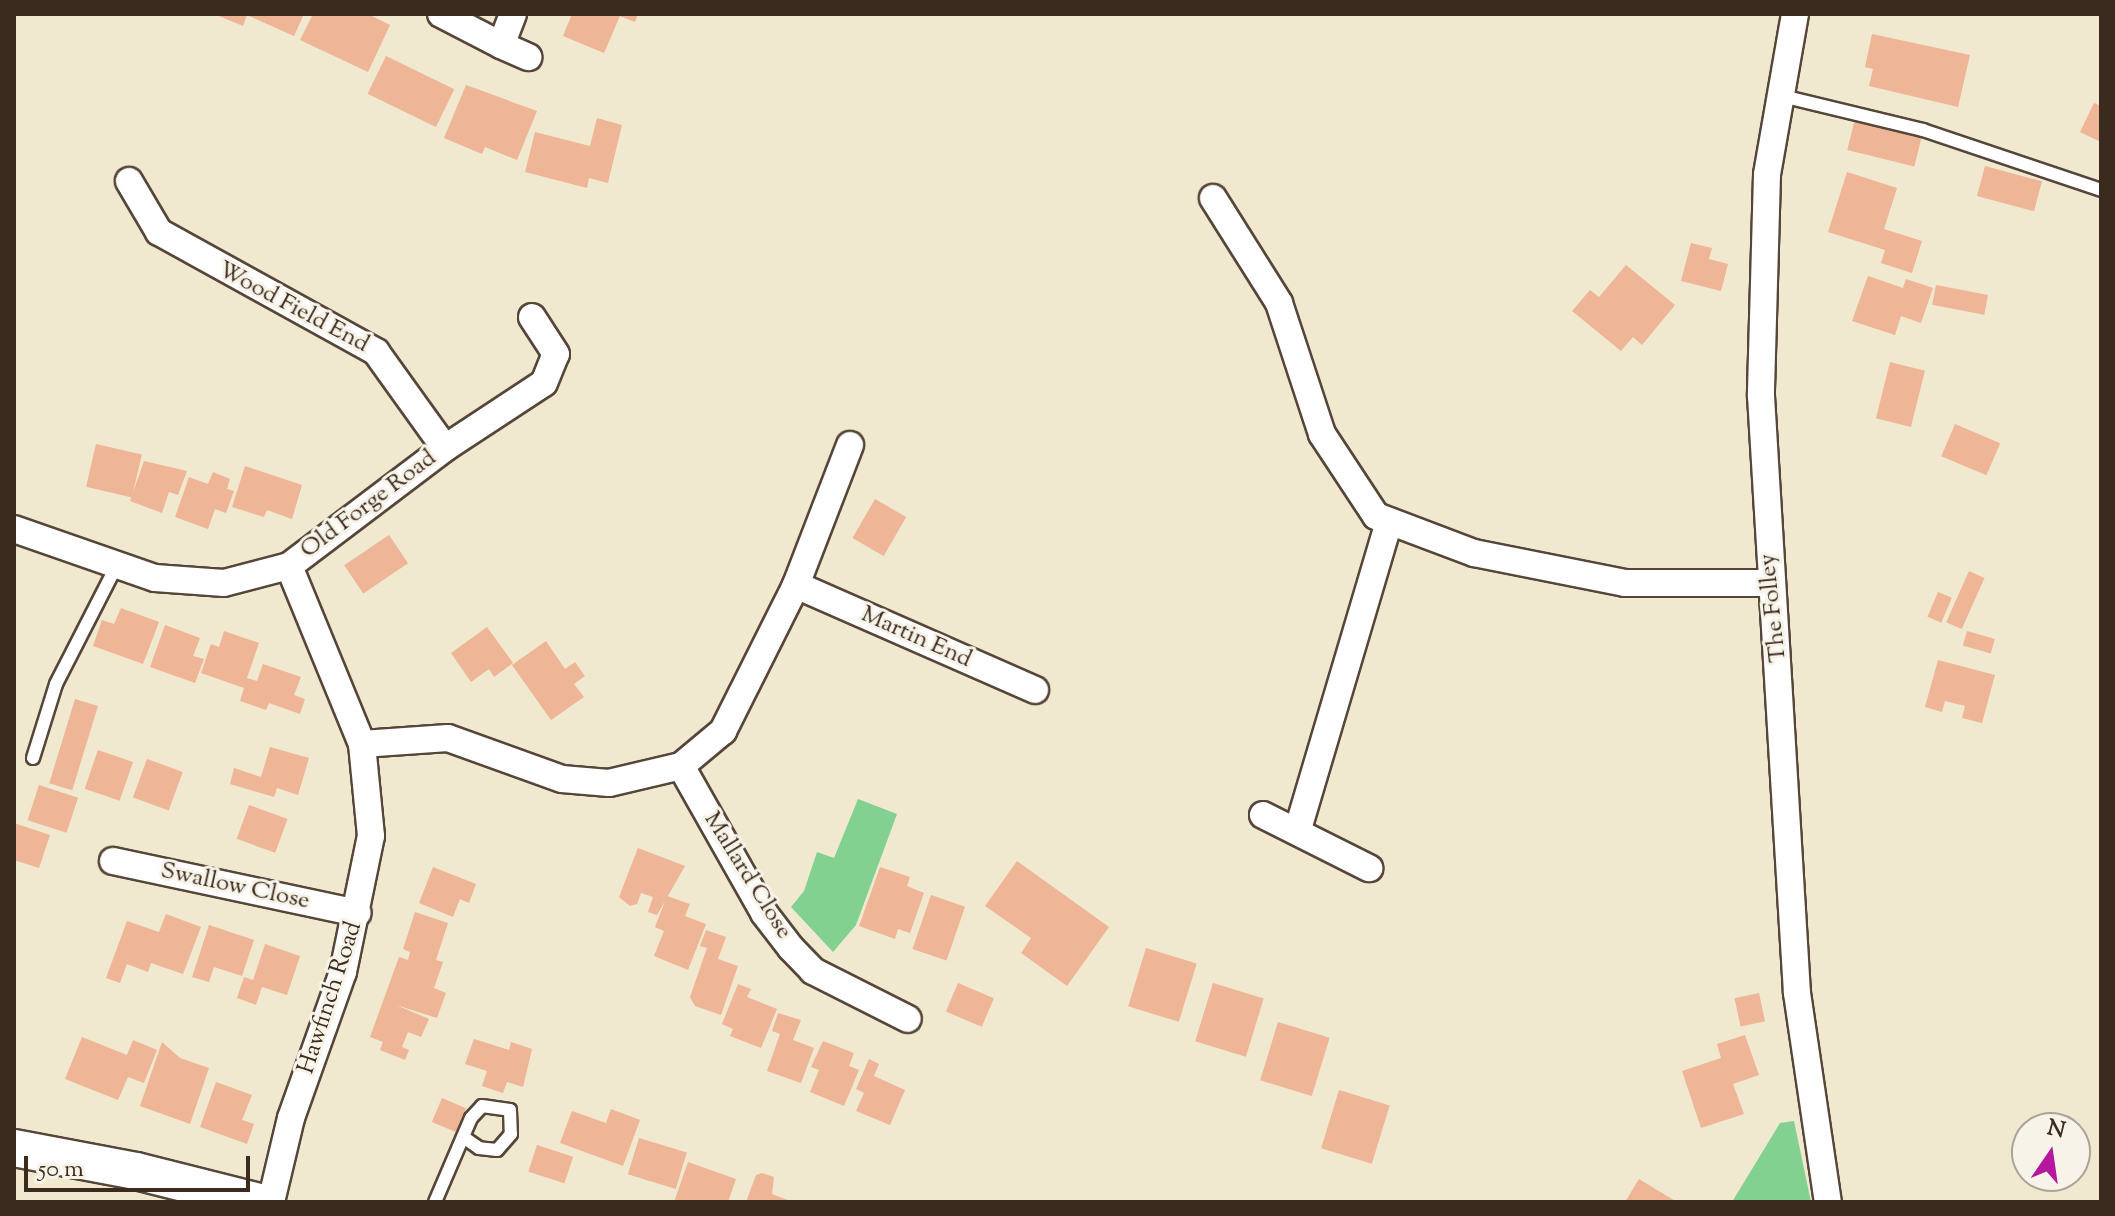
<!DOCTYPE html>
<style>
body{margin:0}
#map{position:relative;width:2115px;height:1216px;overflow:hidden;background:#f0e8cf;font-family:"Sorts Mill Goudy",serif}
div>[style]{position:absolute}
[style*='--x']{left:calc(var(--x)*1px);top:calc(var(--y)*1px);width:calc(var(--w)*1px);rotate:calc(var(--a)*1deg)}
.green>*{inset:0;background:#83d191}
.building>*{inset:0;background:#eeb596;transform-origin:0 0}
.roads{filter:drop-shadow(2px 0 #564639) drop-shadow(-2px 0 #564639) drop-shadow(0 2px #564639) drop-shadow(0 -2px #564639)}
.lane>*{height:12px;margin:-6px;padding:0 6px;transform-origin:6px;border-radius:6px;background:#fff}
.street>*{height:26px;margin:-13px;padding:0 13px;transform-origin:13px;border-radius:13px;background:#fff}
.secondary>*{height:36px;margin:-18px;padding:0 18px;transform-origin:18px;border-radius:18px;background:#fff}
span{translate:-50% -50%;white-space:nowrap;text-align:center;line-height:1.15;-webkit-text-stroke:6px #f7f3e8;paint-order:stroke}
.street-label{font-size:24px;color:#3b2a1e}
.frame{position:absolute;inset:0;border:16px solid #3b2a1e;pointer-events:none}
.north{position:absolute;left:2011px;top:1112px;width:80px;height:80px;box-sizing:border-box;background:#f7f3e8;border:2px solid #aca397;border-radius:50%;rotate:13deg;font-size:22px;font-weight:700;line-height:32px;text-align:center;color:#3b2a1e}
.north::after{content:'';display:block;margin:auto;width:28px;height:36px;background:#b5179e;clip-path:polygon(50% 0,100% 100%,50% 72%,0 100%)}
.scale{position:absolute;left:24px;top:1156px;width:226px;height:36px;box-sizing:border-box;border:4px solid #3b2a1e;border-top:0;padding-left:10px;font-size:24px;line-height:28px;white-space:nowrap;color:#3b2a1e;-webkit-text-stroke:6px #f7f3e8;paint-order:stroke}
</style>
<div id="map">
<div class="green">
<i style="clip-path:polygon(858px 799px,897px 814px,856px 925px,833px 952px,791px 907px,804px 891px,817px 852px,834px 858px)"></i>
<i style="clip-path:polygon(1794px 1121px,1811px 1202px,1732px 1202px,1780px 1123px)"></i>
</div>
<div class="building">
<i style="clip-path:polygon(214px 14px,304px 14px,294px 36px,247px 15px,243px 26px)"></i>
<i style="clip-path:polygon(313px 14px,368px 14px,390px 25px,368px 72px,300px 40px)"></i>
<i style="clip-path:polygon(572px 14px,638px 14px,635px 22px,620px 16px,604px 53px,563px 36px)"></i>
<i style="clip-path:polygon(1872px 34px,1970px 55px,1958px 107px,1869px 86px,1873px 69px,1865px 67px)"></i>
<i style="left:386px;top:56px;width:76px;height:42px;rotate:26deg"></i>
<i style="clip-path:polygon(466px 85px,537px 111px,517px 160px,485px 147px,482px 154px,444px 138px)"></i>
<i style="clip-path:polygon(2094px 103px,2101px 106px,2101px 142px,2080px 132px)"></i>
<i style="left:1856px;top:115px;width:69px;height:36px;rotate:14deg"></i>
<i style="clip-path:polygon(597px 118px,622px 125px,608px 183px,589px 178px,587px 188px,525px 172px,535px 132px,590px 146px)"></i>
<i style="left:1985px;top:166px;width:59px;height:31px;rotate:15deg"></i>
<i style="clip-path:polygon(1847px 172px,1897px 188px,1884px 229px,1922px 241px,1912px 273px,1881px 263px,1885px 250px,1828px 232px)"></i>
<i style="clip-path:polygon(1691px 243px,1712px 248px,1709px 259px,1728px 264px,1721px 291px,1681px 281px)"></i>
<i style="clip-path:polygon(1626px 265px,1675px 305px,1642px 345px,1633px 337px,1621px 351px,1572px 311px,1590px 290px,1599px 297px)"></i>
<i style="clip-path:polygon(1868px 276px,1903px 288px,1906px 279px,1933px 288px,1921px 323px,1901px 316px,1895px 335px,1852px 321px)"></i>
<i style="left:1936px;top:285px;width:53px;height:20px;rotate:11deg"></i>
<i style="left:1890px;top:362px;width:36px;height:58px;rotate:14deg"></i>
<i style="left:1955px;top:424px;width:49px;height:35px;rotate:23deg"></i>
<i style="left:96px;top:444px;width:47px;height:44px;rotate:13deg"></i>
<i style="clip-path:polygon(144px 461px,187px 471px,178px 495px,169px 492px,162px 513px,130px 501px)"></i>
<i style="clip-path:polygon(245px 466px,302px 485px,292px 519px,267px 510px,264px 517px,232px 507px)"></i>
<i style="clip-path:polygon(213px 472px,230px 479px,227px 489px,234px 491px,226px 513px,215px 509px,208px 529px,175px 517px,189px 477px,208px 484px)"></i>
<i style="left:875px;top:499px;width:36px;height:45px;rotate:30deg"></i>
<i style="left:389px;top:535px;width:34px;height:54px;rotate:56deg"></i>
<i style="left:1969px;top:571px;width:17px;height:56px;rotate:24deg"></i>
<i style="left:1938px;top:592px;width:15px;height:27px;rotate:23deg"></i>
<i style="clip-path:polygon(121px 608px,159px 622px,143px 664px,93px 646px,102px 620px,114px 624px)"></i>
<i style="clip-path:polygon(165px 625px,200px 638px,193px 656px,204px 659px,195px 683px,150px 667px)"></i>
<i style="clip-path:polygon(487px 627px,513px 663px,494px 677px,489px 669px,471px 682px,451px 653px)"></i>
<i style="clip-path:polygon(224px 631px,259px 643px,247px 678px,257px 681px,263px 664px,301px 677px,294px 695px,305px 699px,300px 714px,269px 703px,266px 710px,240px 701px,244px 688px,201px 673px,211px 644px,219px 647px)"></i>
<i style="left:1967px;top:631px;width:29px;height:15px;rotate:16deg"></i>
<i style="clip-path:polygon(546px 641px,565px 669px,575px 662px,585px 676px,574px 684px,584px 697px,551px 720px,512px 665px)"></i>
<i style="clip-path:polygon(1938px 660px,1995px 675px,1982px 723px,1962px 718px,1965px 706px,1945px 701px,1942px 712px,1925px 707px)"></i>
<i style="left:75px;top:699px;width:24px;height:88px;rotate:17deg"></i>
<i style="clip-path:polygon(270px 747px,309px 758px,298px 795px,277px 788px,274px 797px,230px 784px,234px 768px,261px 777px)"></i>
<i style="left:98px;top:750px;width:37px;height:41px;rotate:19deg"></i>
<i style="left:147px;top:759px;width:38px;height:41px;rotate:20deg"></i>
<i style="left:39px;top:785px;width:41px;height:37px;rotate:18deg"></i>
<i style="left:249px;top:805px;width:41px;height:36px;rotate:20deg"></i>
<i style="clip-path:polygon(14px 823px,50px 835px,39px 868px,14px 860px)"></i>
<i style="clip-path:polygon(638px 848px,685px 866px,657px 915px,648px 912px,653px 897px,641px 893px,637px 904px,630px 906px,619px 897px)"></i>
<i style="clip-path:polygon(1017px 861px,1109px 927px,1067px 986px,1021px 953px,1031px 938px,985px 906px)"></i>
<i style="clip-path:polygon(433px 867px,476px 884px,469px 903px,460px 899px,453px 917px,419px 903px)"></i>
<i style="clip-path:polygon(880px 867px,910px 877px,907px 886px,924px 893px,910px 933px,898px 929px,895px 939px,859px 926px)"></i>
<i style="left:931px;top:895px;width:36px;height:57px;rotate:19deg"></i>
<i style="clip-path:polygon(667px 896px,690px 904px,685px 916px,706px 924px,688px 970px,654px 956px,664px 931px,655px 927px)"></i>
<i style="clip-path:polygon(415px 912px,448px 923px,436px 960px,443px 962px,434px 988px,446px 993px,437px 1018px,396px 1005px,429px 1019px,421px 1037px,408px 1032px,402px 1047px,409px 1050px,405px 1060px,380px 1050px,383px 1042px,370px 1037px,399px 957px,408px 960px,410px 952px,403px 949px)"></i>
<i style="clip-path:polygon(166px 914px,201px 927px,183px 974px,151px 963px,148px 972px,127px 964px,120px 983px,106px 978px,127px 921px,159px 932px)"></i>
<i style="clip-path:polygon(209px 925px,254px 940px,242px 976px,214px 967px,209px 982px,192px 977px)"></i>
<i style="clip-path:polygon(706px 930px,726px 937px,718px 959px,738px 966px,721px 1015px,695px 1006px,690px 997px,707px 948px,700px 946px)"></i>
<i style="clip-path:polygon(265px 944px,300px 956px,287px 995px,262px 987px,256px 1005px,237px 998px,244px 977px,253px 980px)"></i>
<i style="left:1146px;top:948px;width:53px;height:61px;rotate:17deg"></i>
<i style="left:958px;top:983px;width:39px;height:31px;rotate:23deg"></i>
<i style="left:1213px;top:983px;width:53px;height:61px;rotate:17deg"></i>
<i style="clip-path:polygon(738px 984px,751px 989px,747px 997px,777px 1009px,761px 1048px,730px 1036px,733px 1029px,722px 1024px)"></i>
<i style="left:1759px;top:993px;width:29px;height:25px;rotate:78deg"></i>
<i style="clip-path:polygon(778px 1013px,801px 1020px,793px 1040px,814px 1048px,801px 1083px,767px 1071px,780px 1034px,772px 1031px)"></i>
<i style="left:1278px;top:1022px;width:54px;height:61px;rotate:17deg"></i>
<i style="clip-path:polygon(1745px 1035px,1759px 1075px,1733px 1084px,1744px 1114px,1701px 1128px,1682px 1071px,1721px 1058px,1717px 1044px)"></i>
<i style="clip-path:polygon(82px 1037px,127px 1055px,133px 1040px,157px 1050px,144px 1083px,128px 1077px,118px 1100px,65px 1079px)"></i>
<i style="clip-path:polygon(474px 1039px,509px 1050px,511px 1042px,532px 1049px,523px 1087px,507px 1082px,503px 1093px,482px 1086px,487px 1071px,465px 1064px)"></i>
<i style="clip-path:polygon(823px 1041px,854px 1053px,849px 1066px,859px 1070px,844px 1106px,810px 1092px,819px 1070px,811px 1067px)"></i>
<i style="clip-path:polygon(162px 1042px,180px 1058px,209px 1068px,190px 1124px,140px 1106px)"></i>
<i style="clip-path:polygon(869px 1059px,879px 1064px,874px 1076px,905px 1090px,890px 1125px,856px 1111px,864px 1093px,856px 1089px)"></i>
<i style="clip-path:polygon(216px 1082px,252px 1095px,242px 1120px,254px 1124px,247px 1144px,200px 1127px)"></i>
<i style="left:1339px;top:1090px;width:53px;height:61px;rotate:17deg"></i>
<i style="left:442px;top:1098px;width:26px;height:26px;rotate:23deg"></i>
<i style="clip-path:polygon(611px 1109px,640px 1120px,623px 1166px,560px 1143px,572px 1111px,606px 1123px)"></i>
<i style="left:639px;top:1138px;width:50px;height:38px;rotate:17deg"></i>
<i style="left:537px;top:1145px;width:38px;height:28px;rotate:18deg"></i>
<i style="clip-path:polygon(688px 1162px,736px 1179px,728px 1202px,674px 1202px)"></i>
<i style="clip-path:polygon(762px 1173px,774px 1177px,772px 1194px,793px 1202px,746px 1202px,756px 1175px)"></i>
<i style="clip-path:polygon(1639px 1179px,1677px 1202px,1625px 1202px)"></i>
</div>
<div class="roads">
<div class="lane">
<i style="--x:1778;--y:95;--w:149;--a:13.6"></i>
<i style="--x:1923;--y:130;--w:188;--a:18.6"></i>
<i style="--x:33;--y:758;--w:77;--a:-72.7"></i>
<i style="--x:56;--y:684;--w:134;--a:-62.9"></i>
<i style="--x:435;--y:1202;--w:91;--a:-66.8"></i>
<i style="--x:471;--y:1118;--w:16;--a:-47"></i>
<i style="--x:482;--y:1106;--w:28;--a:8"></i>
<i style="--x:510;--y:1110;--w:24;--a:88"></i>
<i style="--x:511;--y:1134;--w:21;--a:131"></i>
<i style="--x:497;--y:1150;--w:18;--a:-174"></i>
<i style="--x:479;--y:1148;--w:19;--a:-145"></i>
</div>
<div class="street">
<i style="--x:441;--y:14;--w:68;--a:27.3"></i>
<i style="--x:513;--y:14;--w:33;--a:111"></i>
<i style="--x:501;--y:45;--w:30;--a:24"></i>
<i style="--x:1795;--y:14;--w:163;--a:99.9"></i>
<i style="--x:1767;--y:175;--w:221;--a:91.6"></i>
<i style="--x:1761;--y:396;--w:598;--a:86.55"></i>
<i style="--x:1797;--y:993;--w:211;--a:81.6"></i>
<i style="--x:129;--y:181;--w:59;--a:59.5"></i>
<i style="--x:159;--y:232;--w:248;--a:28.9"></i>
<i style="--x:376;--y:352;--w:118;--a:54.3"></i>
<i style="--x:1213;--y:198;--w:124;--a:57.8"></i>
<i style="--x:1279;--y:303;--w:138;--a:71.8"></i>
<i style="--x:1322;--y:434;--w:98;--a:56.6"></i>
<i style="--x:1376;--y:516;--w:105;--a:20.7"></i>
<i style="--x:1474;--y:553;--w:154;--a:11.2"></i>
<i style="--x:1625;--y:583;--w:144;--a:0"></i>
<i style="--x:14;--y:529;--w:149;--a:19.2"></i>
<i style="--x:155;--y:578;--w:69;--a:4.1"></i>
<i style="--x:224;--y:583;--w:67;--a:-14.7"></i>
<i style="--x:289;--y:566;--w:196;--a:-37.1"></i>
<i style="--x:445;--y:448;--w:118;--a:-33.3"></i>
<i style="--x:544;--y:383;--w:31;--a:-68"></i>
<i style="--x:556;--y:354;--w:44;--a:-123"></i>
<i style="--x:796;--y:585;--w:261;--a:23.7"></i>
<i style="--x:362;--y:744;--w:86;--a:-4"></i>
<i style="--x:448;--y:738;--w:121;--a:19.8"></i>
<i style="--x:562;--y:779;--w:47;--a:4.9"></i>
<i style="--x:609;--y:783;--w:74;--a:-13.3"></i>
<i style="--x:681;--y:766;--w:55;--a:-39.8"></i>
<i style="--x:723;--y:731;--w:163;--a:-63.4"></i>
<i style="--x:796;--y:585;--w:150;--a:-68.9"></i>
<i style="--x:681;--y:766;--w:169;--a:60.5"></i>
<i style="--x:764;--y:913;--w:44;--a:52.4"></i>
<i style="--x:791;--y:948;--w:32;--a:46"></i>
<i style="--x:813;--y:971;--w:106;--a:26.8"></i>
<i style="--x:1263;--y:815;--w:119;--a:26.6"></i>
<i style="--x:1298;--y:829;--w:321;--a:-73.5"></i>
<i style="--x:113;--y:861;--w:250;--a:12"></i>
<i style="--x:271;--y:1202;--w:86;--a:-76.6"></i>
<i style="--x:291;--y:1118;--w:155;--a:-70.4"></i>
<i style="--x:343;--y:972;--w:139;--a:-78.4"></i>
<i style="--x:371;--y:836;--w:92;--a:-95.6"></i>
<i style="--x:362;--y:744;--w:192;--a:-112.3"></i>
</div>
<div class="secondary">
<i style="--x:14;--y:1148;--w:124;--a:10.7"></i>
<i style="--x:136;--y:1171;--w:127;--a:14.1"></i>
</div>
</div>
<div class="street-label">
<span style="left:293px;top:308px;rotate:28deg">Wood Field End</span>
<span style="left:369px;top:505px;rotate:-37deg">Old Forge Road</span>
<span style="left:1774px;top:608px;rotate:-96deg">The Folley</span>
<span style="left:916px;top:638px;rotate:24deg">Martin End</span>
<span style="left:747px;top:876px;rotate:58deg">Mallard Close</span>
<span style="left:235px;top:887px;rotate:12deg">Swallow Close</span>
<span style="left:331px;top:998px;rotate:-72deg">Hawfinch Road</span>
</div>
<div class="frame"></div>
<div class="north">N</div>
<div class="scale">50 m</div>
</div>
